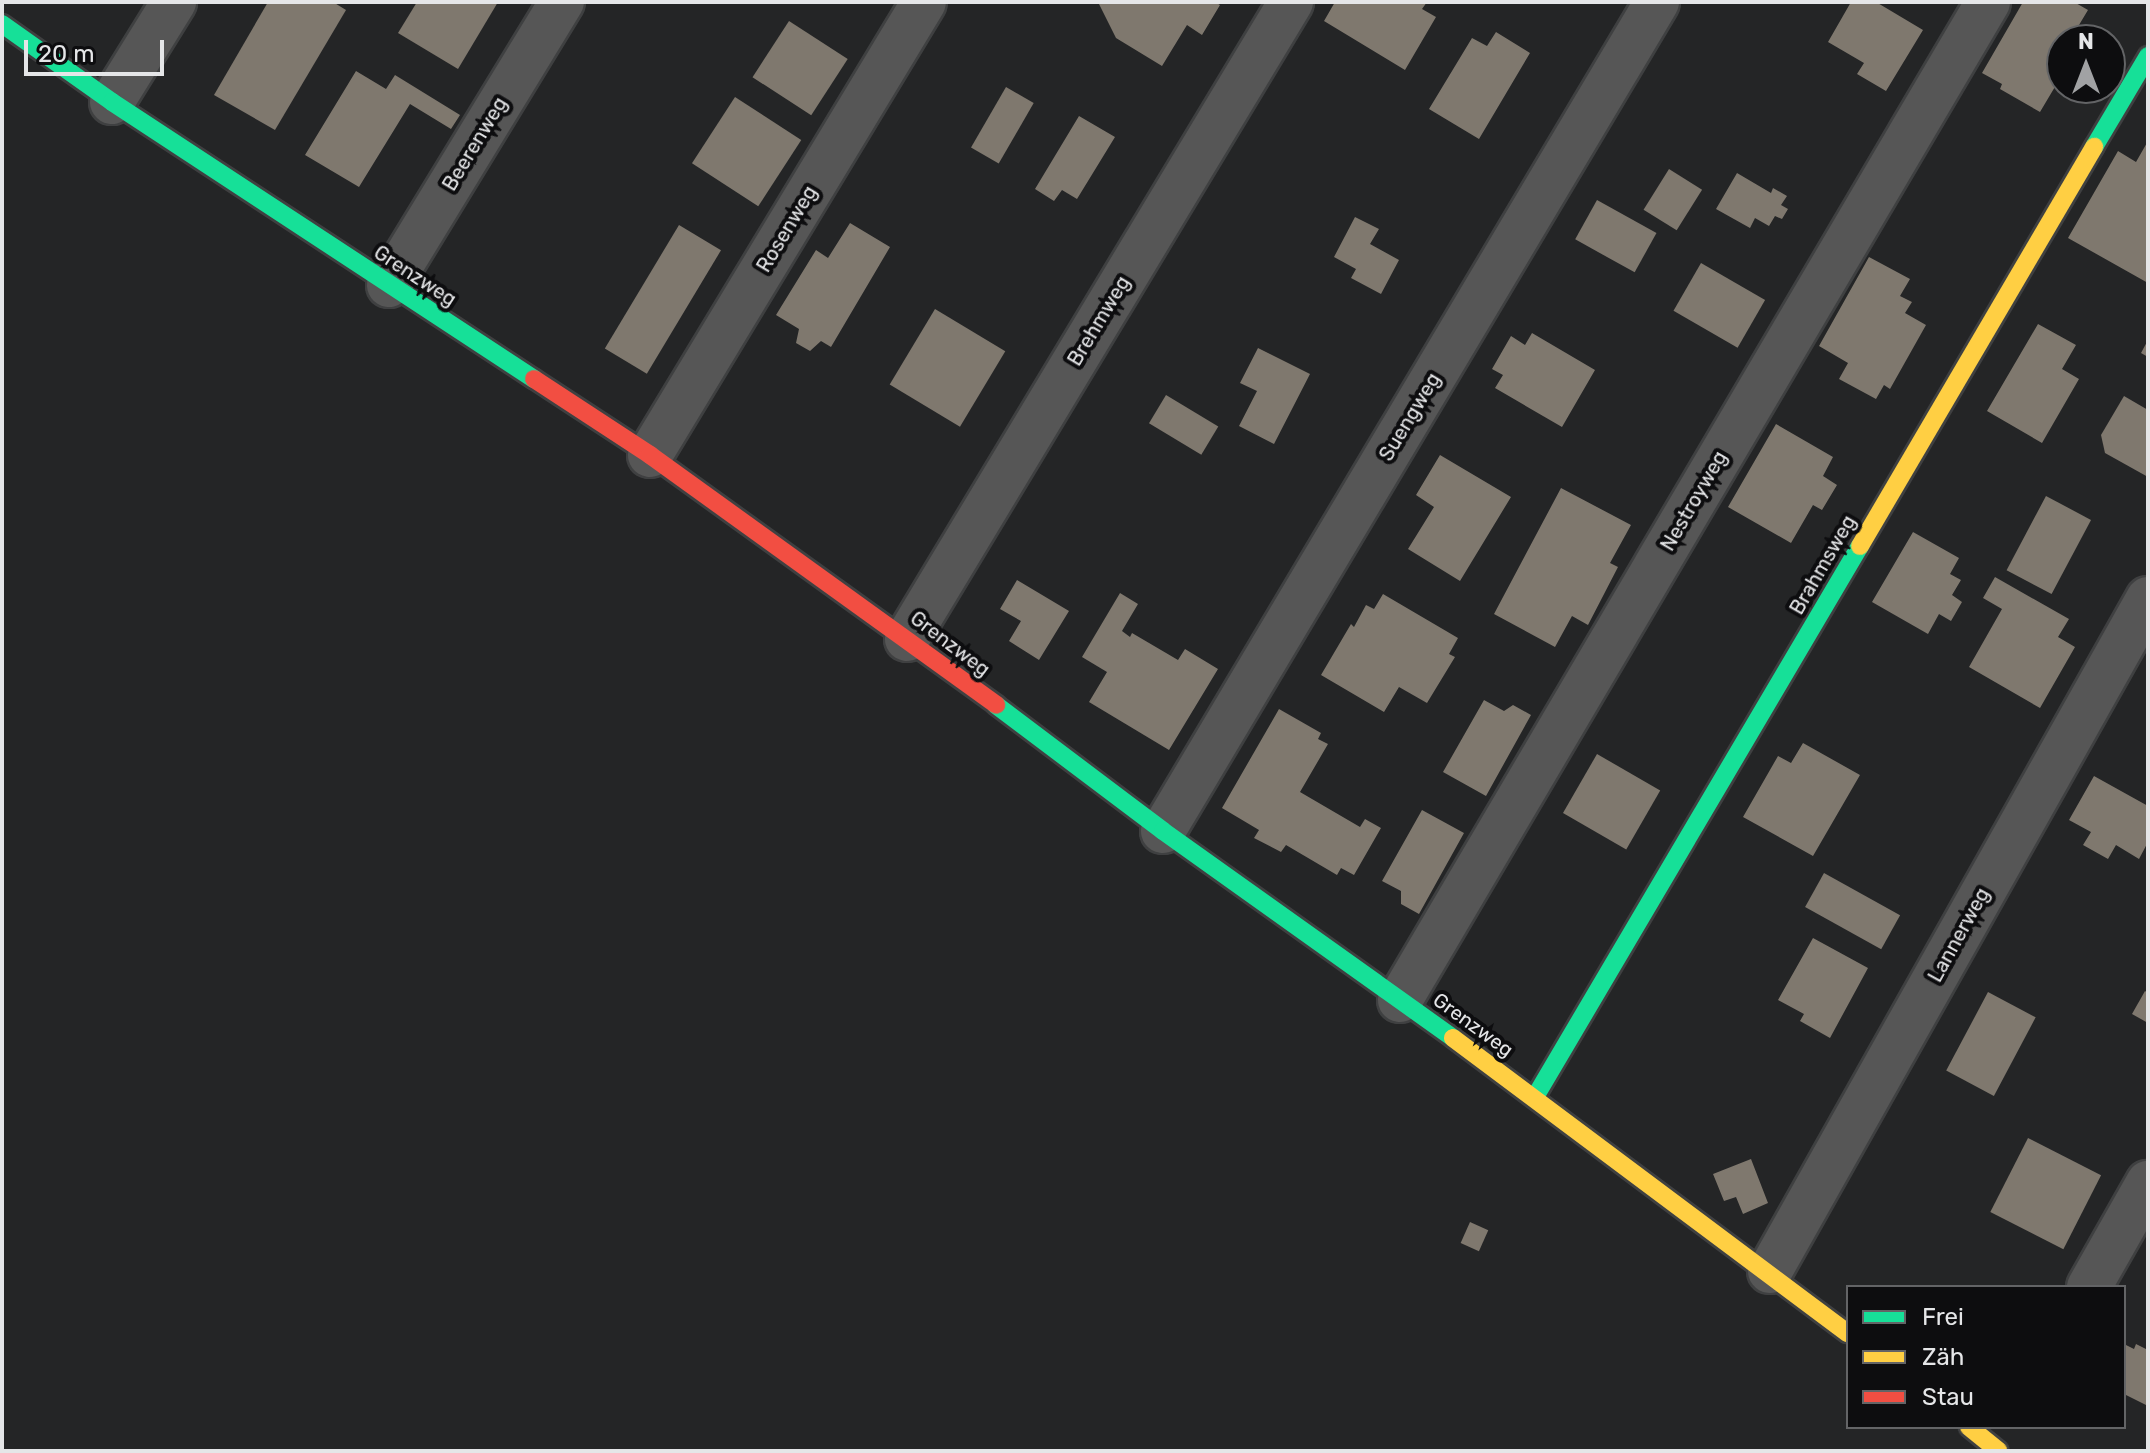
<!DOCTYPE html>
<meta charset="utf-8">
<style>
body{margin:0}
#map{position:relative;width:2150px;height:1453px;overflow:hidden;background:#242526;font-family:Rubik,sans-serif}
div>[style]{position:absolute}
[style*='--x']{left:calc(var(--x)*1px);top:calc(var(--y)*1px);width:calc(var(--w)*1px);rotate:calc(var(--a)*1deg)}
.building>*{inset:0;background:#7f786e;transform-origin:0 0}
.roads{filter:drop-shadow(2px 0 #3f4041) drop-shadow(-2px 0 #3f4041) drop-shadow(0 2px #3f4041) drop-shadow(0 -2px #3f4041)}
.street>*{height:44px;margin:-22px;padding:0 22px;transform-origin:22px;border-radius:22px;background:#565656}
.fast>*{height:18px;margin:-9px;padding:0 9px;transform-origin:9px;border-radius:9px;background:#16e098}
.slow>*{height:18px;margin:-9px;padding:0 9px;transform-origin:9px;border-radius:9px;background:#ffcf43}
.jam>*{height:18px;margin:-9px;padding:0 9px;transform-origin:9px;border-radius:9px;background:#f24e42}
span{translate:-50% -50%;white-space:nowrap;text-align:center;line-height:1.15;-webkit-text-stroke:8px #0d0d0f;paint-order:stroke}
.street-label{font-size:20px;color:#e5e6e8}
.frame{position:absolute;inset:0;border:4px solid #e5e6e8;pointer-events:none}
.legend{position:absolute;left:1846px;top:1285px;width:280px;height:144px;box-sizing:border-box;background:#0d0d0f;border:2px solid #636466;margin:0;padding:10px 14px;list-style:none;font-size:24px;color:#e5e6e8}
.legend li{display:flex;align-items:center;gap:16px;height:40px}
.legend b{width:40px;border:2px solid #636466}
.north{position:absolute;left:2046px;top:24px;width:80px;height:80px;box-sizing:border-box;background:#0d0d0f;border:2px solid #636466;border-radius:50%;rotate:0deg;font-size:22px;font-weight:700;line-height:32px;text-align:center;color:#e5e6e8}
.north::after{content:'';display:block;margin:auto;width:28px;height:36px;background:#a1a2a4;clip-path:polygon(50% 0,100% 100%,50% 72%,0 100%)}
.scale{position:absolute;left:24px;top:40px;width:140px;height:36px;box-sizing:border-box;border:4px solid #e5e6e8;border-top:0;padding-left:10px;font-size:24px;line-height:28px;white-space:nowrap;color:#e5e6e8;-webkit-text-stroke:6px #0d0d0f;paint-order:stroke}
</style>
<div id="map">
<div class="building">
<i style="clip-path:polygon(268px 2px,333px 2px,346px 10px,275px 130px,214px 95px)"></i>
<i style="clip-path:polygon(417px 2px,498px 2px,458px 69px,398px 33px)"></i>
<i style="clip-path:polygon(1098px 2px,1215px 2px,1220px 5px,1202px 35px,1187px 25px,1162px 66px,1116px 38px)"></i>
<i style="clip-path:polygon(1335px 2px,1427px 2px,1422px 9px,1436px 17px,1405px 70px,1324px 21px)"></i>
<i style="clip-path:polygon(1851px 2px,1876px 2px,1923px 30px,1886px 91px,1857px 74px,1864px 63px,1828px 42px)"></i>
<i style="clip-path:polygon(2023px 2px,2074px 2px,2088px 10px,2070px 40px,2062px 40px,2062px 75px,2040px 112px,2000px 89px,2002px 84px,1982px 73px)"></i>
<i style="left:789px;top:21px;width:70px;height:67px;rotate:33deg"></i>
<i style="clip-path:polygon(1496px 32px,1530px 53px,1479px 139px,1429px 109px,1472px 38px,1487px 46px)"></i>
<i style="clip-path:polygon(356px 71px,386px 89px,395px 75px,460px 115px,451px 129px,410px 104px,359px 187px,305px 155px)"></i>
<i style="left:1006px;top:87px;width:32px;height:70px;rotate:30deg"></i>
<i style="left:735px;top:97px;width:79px;height:79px;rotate:33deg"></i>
<i style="clip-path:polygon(1079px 116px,1115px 137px,1077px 199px,1062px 190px,1054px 201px,1035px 189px)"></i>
<i style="clip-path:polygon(2148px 141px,2148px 283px,2068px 238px,2118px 151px,2136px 162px)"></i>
<i style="left:1669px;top:169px;width:39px;height:48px;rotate:32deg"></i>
<i style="clip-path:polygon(1737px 173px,1771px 193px,1773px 188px,1787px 196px,1781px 205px,1788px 209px,1782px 219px,1775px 216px,1769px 226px,1755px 218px,1750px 228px,1716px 209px)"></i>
<i style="left:1597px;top:200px;width:68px;height:45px;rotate:29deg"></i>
<i style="clip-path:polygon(1355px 217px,1379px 229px,1370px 244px,1399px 260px,1381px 294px,1351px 278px,1356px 269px,1334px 257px)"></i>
<i style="clip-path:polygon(850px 223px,890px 247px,831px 347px,821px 341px,810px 351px,796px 343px,799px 329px,776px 315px,816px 250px,828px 258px)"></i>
<i style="left:679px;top:225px;width:49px;height:144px;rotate:31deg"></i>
<i style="clip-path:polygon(1869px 257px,1910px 279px,1900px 296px,1912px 302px,1905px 313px,1926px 325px,1890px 389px,1884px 385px,1876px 399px,1839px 379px,1848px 363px,1819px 346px)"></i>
<i style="left:1701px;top:263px;width:74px;height:55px;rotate:30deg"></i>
<i style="left:935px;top:309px;width:82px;height:88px;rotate:31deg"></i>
<i style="clip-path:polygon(2038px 324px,2076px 345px,2062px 369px,2079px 379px,2042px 443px,1987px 411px)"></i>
<i style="clip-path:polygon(1532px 333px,1595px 370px,1562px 427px,1495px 388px,1503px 375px,1492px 369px,1511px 336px,1525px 345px)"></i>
<i style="clip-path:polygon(2148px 340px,2148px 357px,2141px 353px)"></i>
<i style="clip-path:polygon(1258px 348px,1310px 374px,1274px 444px,1239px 426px,1257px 391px,1240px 383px)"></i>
<i style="left:1166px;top:395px;width:61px;height:33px;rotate:31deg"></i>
<i style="clip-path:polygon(2124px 396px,2148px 410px,2148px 477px,2105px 453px,2101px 435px)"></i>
<i style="clip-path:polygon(1776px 424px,1833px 457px,1823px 476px,1837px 485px,1822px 510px,1813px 505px,1791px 543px,1728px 507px)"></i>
<i style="clip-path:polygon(1440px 455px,1511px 497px,1460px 581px,1408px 549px,1434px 507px,1416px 495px)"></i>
<i style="clip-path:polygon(1561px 488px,1631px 525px,1610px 563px,1618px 567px,1588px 625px,1572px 616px,1555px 647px,1494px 614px)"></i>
<i style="left:2046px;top:496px;width:51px;height:84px;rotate:28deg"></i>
<i style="clip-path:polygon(1913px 532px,1959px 558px,1950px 574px,1961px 580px,1952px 595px,1962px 602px,1951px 621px,1939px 614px,1928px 634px,1872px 602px)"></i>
<i style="clip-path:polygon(1995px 577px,2069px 619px,2058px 637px,2075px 647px,2040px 708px,1969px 667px,2002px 609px,1983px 598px)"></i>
<i style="clip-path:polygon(1017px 580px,1069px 611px,1039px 660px,1009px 641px,1021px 621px,1000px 609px)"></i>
<i style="clip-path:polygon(1120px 593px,1138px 604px,1122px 631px,1130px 637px,1132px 633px,1178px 660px,1185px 649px,1218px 669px,1169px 750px,1089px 702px,1107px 672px,1082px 657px)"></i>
<i style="clip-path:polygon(1383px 594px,1458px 638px,1449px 654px,1455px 657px,1427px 703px,1399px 687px,1384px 712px,1321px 675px,1351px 624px,1354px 627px,1366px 605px,1374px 609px)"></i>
<i style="clip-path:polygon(1484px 700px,1504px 711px,1513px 705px,1531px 715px,1486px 796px,1443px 772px)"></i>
<i style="clip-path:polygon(1279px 709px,1321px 733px,1318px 739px,1328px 744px,1300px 792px,1360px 827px,1365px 819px,1381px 828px,1354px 875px,1341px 868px,1337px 875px,1286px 845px,1281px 852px,1254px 838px,1259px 830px,1222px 808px)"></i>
<i style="clip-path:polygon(1803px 743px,1860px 775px,1813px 856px,1743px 817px,1778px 756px,1791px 763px)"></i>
<i style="left:1597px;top:754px;width:73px;height:68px;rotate:30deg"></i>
<i style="clip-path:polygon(2094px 776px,2148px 806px,2148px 842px,2139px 859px,2116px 845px,2108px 859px,2083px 845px,2091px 832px,2069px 820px)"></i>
<i style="clip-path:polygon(1422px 810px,1464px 833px,1419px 914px,1401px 904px,1401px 891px,1382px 881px)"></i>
<i style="left:1824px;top:873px;width:87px;height:39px;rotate:29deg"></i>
<i style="clip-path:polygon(1813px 938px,1868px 968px,1830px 1038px,1800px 1021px,1804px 1014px,1778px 1000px)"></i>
<i style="clip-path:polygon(2145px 991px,2148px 993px,2148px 1023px,2132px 1014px)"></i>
<i style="left:1988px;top:992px;width:54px;height:89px;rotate:28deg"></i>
<i style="left:2028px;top:1138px;width:82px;height:83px;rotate:27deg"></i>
<i style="clip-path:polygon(1751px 1159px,1768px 1203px,1743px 1214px,1736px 1197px,1724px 1201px,1713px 1174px)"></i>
<i style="left:1470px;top:1222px;width:20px;height:23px;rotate:24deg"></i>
<i style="clip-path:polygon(2124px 1344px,2134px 1349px,2136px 1344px,2148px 1350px,2148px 1406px,2124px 1394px)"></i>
</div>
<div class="roads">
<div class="street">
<i style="--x:112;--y:102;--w:118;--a:-58.2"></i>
<i style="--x:389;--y:285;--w:332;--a:-58.6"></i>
<i style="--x:650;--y:455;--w:529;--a:-58.83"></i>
<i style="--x:907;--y:639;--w:744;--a:-58.92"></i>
<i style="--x:1163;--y:831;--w:965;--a:-59.21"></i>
<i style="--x:1400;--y:1000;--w:1158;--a:-59.49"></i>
<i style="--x:1770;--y:1271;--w:771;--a:-60.64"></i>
<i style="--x:2089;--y:1287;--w:120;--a:-60.4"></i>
</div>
<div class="fast">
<i style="--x:2;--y:24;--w:135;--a:35.3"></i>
<i style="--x:112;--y:102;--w:505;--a:33.28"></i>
<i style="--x:2094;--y:147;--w:106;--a:-59.3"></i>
<i style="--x:996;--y:705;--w:209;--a:37"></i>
<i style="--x:1163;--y:831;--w:356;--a:35.5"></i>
<i style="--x:1535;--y:1097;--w:640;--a:-59.47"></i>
</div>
<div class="slow">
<i style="--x:1860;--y:546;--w:463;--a:-59.6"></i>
<i style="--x:1453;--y:1038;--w:493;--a:36.8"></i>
<i style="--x:1969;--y:1427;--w:38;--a:39"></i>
</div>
<div class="jam">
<i style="--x:534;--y:379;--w:139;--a:33.2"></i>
<i style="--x:650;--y:455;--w:427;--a:35.8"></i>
</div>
</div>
<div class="street-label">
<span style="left:475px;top:144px;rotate:-59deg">Beerenweg</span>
<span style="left:787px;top:229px;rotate:-59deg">Rosenweg</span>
<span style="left:415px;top:276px;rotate:33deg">Grenzweg</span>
<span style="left:1099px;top:321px;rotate:-59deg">Brehmweg</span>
<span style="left:1410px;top:417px;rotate:-59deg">Suengweg</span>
<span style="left:1694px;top:501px;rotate:-60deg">Nestroyweg</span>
<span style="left:1823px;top:565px;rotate:-60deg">Brahmsweg</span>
<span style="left:950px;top:644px;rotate:37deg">Grenzweg</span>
<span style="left:1959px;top:935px;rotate:-61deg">Lannerweg</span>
<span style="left:1473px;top:1025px;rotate:36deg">Grenzweg</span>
</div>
<div class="frame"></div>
<ul class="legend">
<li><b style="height:10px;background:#16e098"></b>Frei</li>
<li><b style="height:10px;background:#ffcf43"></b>Zäh</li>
<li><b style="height:10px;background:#f24e42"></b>Stau</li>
</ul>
<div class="north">N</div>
<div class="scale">20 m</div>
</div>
